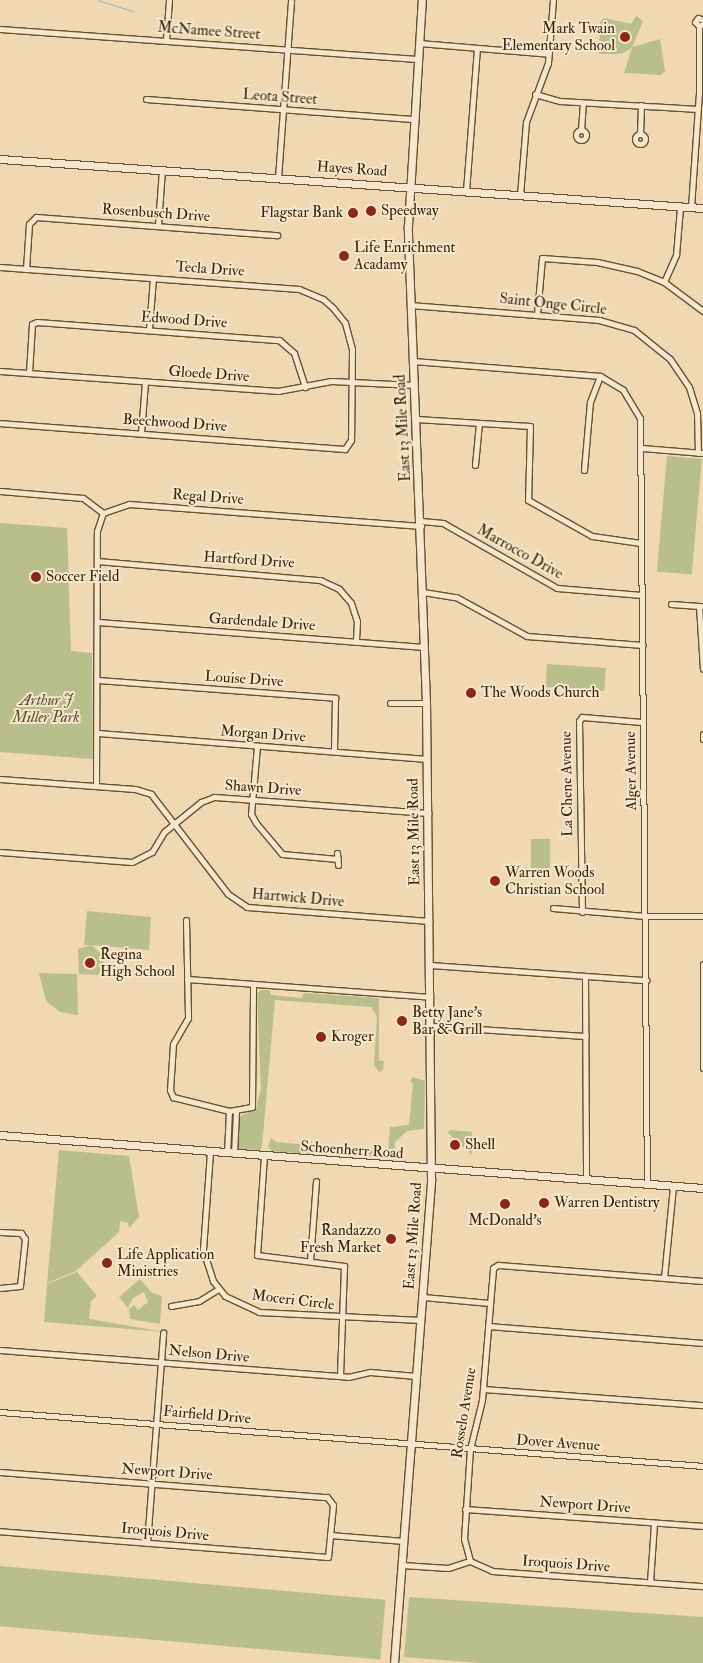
<!DOCTYPE html>
<style>
body{margin:0}
#map{position:relative;width:703px;height:1663px;overflow:hidden;background:#efd8b2;font-family:"IM FELL Double Pica",serif}
div>[style]{position:absolute}
[style*='--x']{left:calc(var(--x)*1px);top:calc(var(--y)*1px);width:calc(var(--w)*1px);rotate:calc(var(--a)*1deg)}
.green>*{inset:0;background:#b9bf8c;transform-origin:0 0}
.stream>*{height:1px;margin:-0.5px;padding:0 0.5px;transform-origin:0.5px;border-radius:0.5px;background:#9bb9b3}
.roads{filter:drop-shadow(1px 0 #665232) drop-shadow(-1px 0 #665232) drop-shadow(0 1px #665232) drop-shadow(0 -1px #665232)}
.street>*{height:5px;margin:-2.5px;padding:0 2.5px;transform-origin:2.5px;border-radius:2.5px;background:#f5e6cd}
.street>.ring{margin:-2.5px;padding:0;box-sizing:content-box;background:none;border:5px solid #f5e6cd;border-radius:50%}
.secondary>*{height:7px;margin:-3.5px;padding:0 3.5px;transform-origin:3.5px;border-radius:3.5px;background:#f5e6cd}
.dots>*{width:14px;height:14px;translate:-50% -50%;box-sizing:border-box;border:2px solid #f5e6cd;border-radius:50%}
span{translate:-50% -50%;white-space:nowrap;text-align:center;line-height:1.15;-webkit-text-stroke:4px #f5e6cd;paint-order:stroke}
.poi-label{font-size:15px;color:#392508}
.right{translate:-100% -50%;text-align:right}
.left{translate:0 -50%;text-align:left}
.street-label{font-size:15px;color:#392508}
.park-label{font-size:15px;color:#594c29;font-style:italic}
</style>
<div id="map">
<div class="green">
<i style="clip-path:polygon(636px 16px,643px 21px,632px 47px,660px 39px,665px 71px,661px 75px,624px 73px,632px 48px,621px 54px,599px 54px,600px 22px,604px 18px,631px 24px)"></i>
<i style="left:667px;top:456px;width:35px;height:116px;rotate:5deg"></i>
<i style="clip-path:polygon(0 523px,67px 528px,71px 651px,92px 653px,93px 759px,0 752px)"></i>
<i style="left:547px;top:664px;width:59px;height:23px;rotate:4deg"></i>
<i style="left:550px;top:839px;width:35px;height:19px;rotate:90deg"></i>
<i style="clip-path:polygon(87px 911px,151px 917px,149px 950px,91px 945px,102px 954px,104px 966px,98px 975px,79px 974px,78px 949px,91px 945px,84px 945px)"></i>
<i style="clip-path:polygon(39px 973px,77px 974px,78px 1015px,60px 1012px,46px 1001px)"></i>
<i style="clip-path:polygon(262px 990px,270px 990px,271px 995px,302px 998px,304px 993px,379px 998px,379px 1060px,384px 1061px,383px 1070px,379px 1072px,374px 1065px,377px 1016px,371px 1007px,275px 1000px,262px 1146px,260px 1150px,239px 1149px,239px 1117px,256px 1108px,261px 1089px,257px 993px)"></i>
<i style="clip-path:polygon(413px 1077px,425px 1081px,424px 1129px,407px 1131px,395px 1142px,394px 1159px,323px 1151px,326px 1143px,327px 1147px,388px 1151px,390px 1127px,409px 1125px,413px 1083px,410px 1081px)"></i>
<i style="clip-path:polygon(450px 1130px,472px 1132px,472px 1155px,448px 1133px)"></i>
<i style="clip-path:polygon(271px 1138px,276px 1142px,309px 1145px,311px 1141px,313px 1150px,310px 1154px,272px 1151px,268px 1147px)"></i>
<i style="clip-path:polygon(59px 1150px,129px 1156px,139px 1217px,129px 1228px,128px 1223px,120px 1221px,119px 1232px,76px 1271px,47px 1283px)"></i>
<i style="clip-path:polygon(77px 1272px,97px 1296px,91px 1301px,89px 1319px,165px 1332px,44px 1322px,47px 1284px)"></i>
<i style="clip-path:polygon(140px 1279px,152px 1293px,162px 1296px,160px 1324px,130px 1319px,129px 1309px,134px 1305px,138px 1310px,148px 1302px,144px 1292px,133px 1298px,128px 1308px,119px 1297px)"></i>
<i style="left:0;top:1566px;width:387px;height:60px;rotate:5deg"></i>
<i style="clip-path:polygon(409px 1597px,703px 1617px,703px 1663px,480px 1663px,404px 1657px)"></i>
</div>
<div class="stream">
<i style="--x:98;--y:0;--w:38;--a:18"></i>
</div>
<div class="roads">
<div class="street">
<i style="--x:703;--y:20;--w:5;--a:-158"></i>
<i style="--x:698;--y:18;--w:5;--a:127"></i>
<i style="--x:695;--y:22;--w:6;--a:45"></i>
<i style="--x:699;--y:26;--w:4;--a:-27"></i>
<i style="--x:0;--y:29;--w:418;--a:4.1"></i>
<i style="--x:166;--y:40;--w:40;--a:-85.7"></i>
<i style="--x:419;--y:43;--w:130;--a:4.8"></i>
<i style="--x:535;--y:94;--w:26;--a:16"></i>
<i style="--x:560;--y:101;--w:138;--a:3.3"></i>
<i style="--x:146;--y:99;--w:267;--a:4.3"></i>
<i style="--x:581;--y:130;--w:27;--a:-86"></i>
<i class="ring" style="left:576px;top:130px;width:5px;height:5px"></i>
<i style="--x:640;--y:134;--w:29;--a:-88"></i>
<i class="ring" style="left:635px;top:134px;width:5px;height:5px"></i>
<i style="--x:278;--y:178;--w:178;--a:-85.8"></i>
<i style="--x:466;--y:191;--w:143;--a:-85.6"></i>
<i style="--x:520;--y:195;--w:73;--a:-85.3"></i>
<i style="--x:526;--y:122;--w:63;--a:-69.6"></i>
<i style="--x:548;--y:63;--w:63;--a:-85.5"></i>
<i style="--x:691;--y:207;--w:114;--a:-86"></i>
<i style="--x:699;--y:93;--w:67;--a:-90"></i>
<i style="--x:158;--y:225;--w:56;--a:-85.9"></i>
<i style="--x:0;--y:267;--w:300;--a:4.2"></i>
<i style="--x:299;--y:289;--w:26;--a:23"></i>
<i style="--x:323;--y:299;--w:13;--a:42"></i>
<i style="--x:333;--y:308;--w:19;--a:51"></i>
<i style="--x:345;--y:323;--w:27;--a:75"></i>
<i style="--x:352;--y:349;--w:91;--a:90.6"></i>
<i style="--x:351;--y:440;--w:11;--a:124"></i>
<i style="--x:345;--y:449;--w:346;--a:-175.7"></i>
<i style="--x:26;--y:269;--w:45;--a:-86.2"></i>
<i style="--x:29;--y:224;--w:10;--a:-45"></i>
<i style="--x:36;--y:217;--w:242;--a:4.3"></i>
<i style="--x:664;--y:282;--w:30;--a:-66"></i>
<i style="--x:676;--y:255;--w:48;--a:-85.2"></i>
<i style="--x:410;--y:305;--w:190;--a:4.5"></i>
<i style="--x:599;--y:320;--w:36;--a:16"></i>
<i style="--x:634;--y:330;--w:46;--a:38.9"></i>
<i style="--x:670;--y:359;--w:34;--a:56"></i>
<i style="--x:689;--y:387;--w:27;--a:73"></i>
<i style="--x:697;--y:413;--w:40;--a:88.6"></i>
<i style="--x:537;--y:314;--w:56;--a:-84.9"></i>
<i style="--x:542;--y:258;--w:55;--a:4.2"></i>
<i style="--x:597;--y:262;--w:41;--a:12.7"></i>
<i style="--x:637;--y:271;--w:29;--a:22"></i>
<i style="--x:664;--y:282;--w:49;--a:36.6"></i>
<i style="--x:149;--y:329;--w:51;--a:-85.5"></i>
<i style="--x:413;--y:361;--w:188;--a:4.6"></i>
<i style="--x:600;--y:376;--w:27;--a:31"></i>
<i style="--x:623;--y:390;--w:33;--a:59"></i>
<i style="--x:640;--y:418;--w:766;--a:89.48"></i>
<i style="--x:0;--y:371;--w:279;--a:4.1"></i>
<i style="--x:278;--y:391;--w:54;--a:-10.7"></i>
<i style="--x:331;--y:381;--w:83;--a:2.8"></i>
<i style="--x:29;--y:373;--w:49;--a:-86.5"></i>
<i style="--x:32;--y:324;--w:5;--a:-22"></i>
<i style="--x:37;--y:322;--w:243;--a:4.3"></i>
<i style="--x:279;--y:340;--w:20;--a:41"></i>
<i style="--x:294;--y:353;--w:36;--a:72"></i>
<i style="--x:416;--y:419;--w:114;--a:3.5"></i>
<i style="--x:530;--y:426;--w:74;--a:91.5"></i>
<i style="--x:528;--y:500;--w:73;--a:29.4"></i>
<i style="--x:592;--y:536;--w:49;--a:8.1"></i>
<i style="--x:141;--y:433;--w:51;--a:-85.5"></i>
<i style="--x:642;--y:448;--w:61;--a:4.7"></i>
<i style="--x:475;--y:465;--w:42;--a:-84.6"></i>
<i style="--x:584;--y:470;--w:68;--a:-85"></i>
<i style="--x:590;--y:402;--w:28;--a:-69"></i>
<i style="--x:0;--y:491;--w:83;--a:4.8"></i>
<i style="--x:83;--y:498;--w:25;--a:37"></i>
<i style="--x:103;--y:513;--w:28;--a:-19"></i>
<i style="--x:129;--y:504;--w:293;--a:4.3"></i>
<i style="--x:421;--y:521;--w:22;--a:5"></i>
<i style="--x:443;--y:523;--w:131;--a:29.7"></i>
<i style="--x:557;--y:588;--w:85;--a:4.7"></i>
<i style="--x:97;--y:561;--w:224;--a:4.9"></i>
<i style="--x:320;--y:580;--w:21;--a:25"></i>
<i style="--x:339;--y:589;--w:18;--a:49"></i>
<i style="--x:351;--y:603;--w:19;--a:72"></i>
<i style="--x:357;--y:621;--w:21;--a:93"></i>
<i style="--x:423;--y:592;--w:33;--a:9"></i>
<i style="--x:456;--y:597;--w:81;--a:28.8"></i>
<i style="--x:527;--y:636;--w:116;--a:4.4"></i>
<i style="--x:671;--y:604;--w:32;--a:4"></i>
<i style="--x:699;--y:606;--w:63;--a:86.4"></i>
<i style="--x:98;--y:622;--w:327;--a:4.4"></i>
<i style="--x:97;--y:680;--w:239;--a:4.3"></i>
<i style="--x:335;--y:698;--w:53;--a:91.1"></i>
<i style="--x:390;--y:703;--w:36;--a:0"></i>
<i style="--x:98;--y:733;--w:330;--a:4.5"></i>
<i style="--x:703;--y:734;--w:5;--a:90"></i>
<i style="--x:257;--y:746;--w:68;--a:95"></i>
<i style="--x:251;--y:814;--w:10;--a:61"></i>
<i style="--x:256;--y:823;--w:40;--a:50"></i>
<i style="--x:282;--y:854;--w:56;--a:5.1"></i>
<i style="--x:0;--y:779;--w:135;--a:4.2"></i>
<i style="--x:135;--y:789;--w:17;--a:17"></i>
<i style="--x:151;--y:794;--w:126;--a:52.4"></i>
<i style="--x:228;--y:894;--w:23;--a:34"></i>
<i style="--x:247;--y:907;--w:183;--a:4.4"></i>
<i style="--x:96;--y:786;--w:255;--a:-89.8"></i>
<i style="--x:97;--y:531;--w:19;--a:-72"></i>
<i style="--x:0;--y:852;--w:132;--a:4.3"></i>
<i style="--x:132;--y:862;--w:22;--a:-27"></i>
<i style="--x:152;--y:852;--w:23;--a:-59"></i>
<i style="--x:164;--y:832;--w:48;--a:-39"></i>
<i style="--x:201;--y:802;--w:14;--a:-21"></i>
<i style="--x:214;--y:797;--w:215;--a:4.3"></i>
<i style="--x:337;--y:853;--w:12;--a:85"></i>
<i style="--x:553;--y:908;--w:92;--a:5"></i>
<i style="--x:645;--y:916;--w:58;--a:0"></i>
<i style="--x:582;--y:912;--w:191;--a:-90.9"></i>
<i style="--x:579;--y:721;--w:5;--a:-53"></i>
<i style="--x:582;--y:717;--w:60;--a:4.8"></i>
<i style="--x:186;--y:920;--w:98;--a:88.8"></i>
<i style="--x:188;--y:1018;--w:30;--a:120"></i>
<i style="--x:173;--y:1044;--w:46;--a:93.7"></i>
<i style="--x:170;--y:1090;--w:8;--a:67"></i>
<i style="--x:173;--y:1097;--w:58;--a:14"></i>
<i style="--x:229;--y:1111;--w:23;--a:-10"></i>
<i style="--x:252;--y:1107;--w:123;--a:-89.5"></i>
<i style="--x:703;--y:964;--w:104;--a:90"></i>
<i style="--x:430;--y:965;--w:217;--a:4"></i>
<i style="--x:585;--y:976;--w:204;--a:89.7"></i>
<i style="--x:187;--y:979;--w:244;--a:4.2"></i>
<i style="--x:431;--y:1026;--w:155;--a:3.7"></i>
<i style="--x:210;--y:1152;--w:98;--a:94.1"></i>
<i style="--x:203;--y:1250;--w:33;--a:72"></i>
<i style="--x:213;--y:1281;--w:19;--a:51"></i>
<i style="--x:225;--y:1296;--w:38;--a:25"></i>
<i style="--x:259;--y:1312;--w:162;--a:2.8"></i>
<i style="--x:227;--y:1153;--w:42;--a:-87.3"></i>
<i style="--x:234;--y:1154;--w:42;--a:-87.3"></i>
<i style="--x:264;--y:1156;--w:99;--a:94"></i>
<i style="--x:257;--y:1255;--w:88;--a:7.2"></i>
<i style="--x:344;--y:1266;--w:110;--a:92.1"></i>
<i style="--x:0;--y:1232;--w:21;--a:3"></i>
<i style="--x:21;--y:1233;--w:7;--a:56"></i>
<i style="--x:25;--y:1239;--w:47;--a:96.1"></i>
<i style="--x:20;--y:1286;--w:20;--a:174"></i>
<i style="--x:310;--y:1261;--w:80;--a:-85.7"></i>
<i style="--x:664;--y:1278;--w:92;--a:-84.4"></i>
<i style="--x:423;--y:1297;--w:67;--a:5.1"></i>
<i style="--x:171;--y:1306;--w:28;--a:-10"></i>
<i style="--x:199;--y:1301;--w:22;--a:-32"></i>
<i style="--x:488;--y:1326;--w:216;--a:4.5"></i>
<i style="--x:0;--y:1350;--w:349;--a:4.4"></i>
<i style="--x:348;--y:1377;--w:23;--a:-13"></i>
<i style="--x:370;--y:1372;--w:46;--a:5"></i>
<i style="--x:483;--y:1389;--w:221;--a:4.2"></i>
<i style="--x:0;--y:1412;--w:705;--a:4.39"></i>
<i style="--x:0;--y:1472;--w:328;--a:4.4"></i>
<i style="--x:327;--y:1497;--w:10;--a:53"></i>
<i style="--x:333;--y:1505;--w:52;--a:95.5"></i>
<i style="--x:328;--y:1557;--w:329;--a:-175.5"></i>
<i style="--x:465;--y:1509;--w:239;--a:4.1"></i>
<i style="--x:330;--y:1535;--w:74;--a:4.6"></i>
<i style="--x:147;--y:1543;--w:211;--a:-85.6"></i>
<i style="--x:470;--y:1561;--w:23;--a:-105"></i>
<i style="--x:464;--y:1539;--w:90;--a:-86.2"></i>
<i style="--x:470;--y:1449;--w:50;--a:-76.2"></i>
<i style="--x:482;--y:1400;--w:132;--a:-85.2"></i>
<i style="--x:493;--y:1268;--w:6;--a:-31"></i>
<i style="--x:498;--y:1265;--w:206;--a:4.5"></i>
<i style="--x:402;--y:1565;--w:46;--a:3.7"></i>
<i style="--x:448;--y:1568;--w:23;--a:-18"></i>
<i style="--x:470;--y:1561;--w:24;--a:24"></i>
<i style="--x:492;--y:1571;--w:212;--a:4.1"></i>
<i style="--x:650;--y:1582;--w:59;--a:-86.1"></i>
</div>
<div class="secondary">
<i style="--x:0;--y:159;--w:705;--a:3.99"></i>
<i style="--x:0;--y:1135;--w:705;--a:4.31"></i>
<i style="--x:394;--y:1663;--w:485;--a:-85.6"></i>
<i style="--x:431;--y:1179;--w:476;--a:-90.6"></i>
<i style="--x:426;--y:703;--w:477;--a:-92.2"></i>
<i style="--x:408;--y:226;--w:226;--a:-86.5"></i>
</div>
</div>
<div class="dots">
<i style="left:625px;top:37px;background:#8f2418"></i>
<i style="left:371px;top:211px;background:#8f2418"></i>
<i style="left:353px;top:213px;background:#8f2418"></i>
<i style="left:344px;top:256px;background:#8f2418"></i>
<i style="left:36px;top:577px;background:#8f2418"></i>
<i style="left:471px;top:693px;background:#8f2418"></i>
<i style="left:495px;top:881px;background:#8f2418"></i>
<i style="left:90px;top:963px;background:#8f2418"></i>
<i style="left:402px;top:1021px;background:#8f2418"></i>
<i style="left:321px;top:1037px;background:#8f2418"></i>
<i style="left:455px;top:1145px;background:#8f2418"></i>
<i style="left:544px;top:1203px;background:#8f2418"></i>
<i style="left:505px;top:1204px;background:#8f2418"></i>
<i style="left:391px;top:1239px;background:#8f2418"></i>
<i style="left:107px;top:1263px;background:#8f2418"></i>
</div>
<div class="poi-label">
<span class="right" style="left:615px;top:37px">Mark Twain<br>Elementary School</span>
<span class="left" style="left:381px;top:211px">Speedway</span>
<span class="right" style="left:343px;top:213px">Flagstar Bank</span>
<span class="left" style="left:354px;top:256px">Life Enrichment<br>Acadamy</span>
<span class="left" style="left:46px;top:577px">Soccer Field</span>
<span class="left" style="left:481px;top:693px">The Woods Church</span>
<span class="left" style="left:505px;top:881px">Warren Woods<br>Christian School</span>
<span class="left" style="left:100px;top:963px">Regina<br>High School</span>
<span class="left" style="left:412px;top:1021px">Betty Jane's<br>Bar &amp; Grill</span>
<span class="left" style="left:331px;top:1037px">Kroger</span>
<span class="left" style="left:465px;top:1145px">Shell</span>
<span class="left" style="left:554px;top:1203px">Warren Dentistry</span>
<span style="left:505px;top:1221px">McDonald's</span>
<span class="right" style="left:381px;top:1239px">Randazzo<br>Fresh Market</span>
<span class="left" style="left:117px;top:1263px">Life Application<br>Ministries</span>
</div>
<div class="street-label">
<span style="left:209px;top:31px;rotate:4deg">McNamee Street</span>
<span style="left:280px;top:97px;rotate:4deg">Leota Street</span>
<span style="left:352px;top:169px;rotate:4deg">Hayes Road</span>
<span style="left:156px;top:213px;rotate:4deg">Rosenbusch Drive</span>
<span style="left:210px;top:269px;rotate:4deg">Tecla Drive</span>
<span style="left:553px;top:304px;rotate:6deg">Saint Onge Circle</span>
<span style="left:184px;top:320px;rotate:4deg">Edwood Drive</span>
<span style="left:209px;top:374px;rotate:4deg">Gloede Drive</span>
<span style="left:175px;top:423px;rotate:4deg">Beechwood Drive</span>
<span style="left:403px;top:428px;rotate:-93deg">East 13 Mile Road</span>
<span style="left:208px;top:497px;rotate:4deg">Regal Drive</span>
<span style="left:520px;top:552px;rotate:29deg">Marrocco Drive</span>
<span style="left:249px;top:560px;rotate:4deg">Hartford Drive</span>
<span style="left:262px;top:622px;rotate:4deg">Gardendale Drive</span>
<span style="left:244px;top:679px;rotate:4deg">Louise Drive</span>
<span style="left:263px;top:734px;rotate:4deg">Morgan Drive</span>
<span style="left:631px;top:771px;rotate:-91deg">Alger Avenue</span>
<span style="left:567px;top:784px;rotate:-91deg">La Chene Avenue</span>
<span style="left:263px;top:788px;rotate:4deg">Shawn Drive</span>
<span style="left:414px;top:832px;rotate:-91deg">East 13 Mile Road</span>
<span style="left:298px;top:898px;rotate:5deg">Hartwick Drive</span>
<span style="left:352px;top:1150px;rotate:4deg">Schoenherr Road</span>
<span style="left:413px;top:1236px;rotate:-86deg">East 13 Mile Road</span>
<span style="left:293px;top:1300px;rotate:7deg">Moceri Circle</span>
<span style="left:209px;top:1354px;rotate:5deg">Nelson Drive</span>
<span style="left:464px;top:1413px;rotate:-81deg">Rosselo Avenue</span>
<span style="left:207px;top:1415px;rotate:5deg">Fairfield Drive</span>
<span style="left:558px;top:1443px;rotate:4deg">Dover Avenue</span>
<span style="left:167px;top:1472px;rotate:4deg">Newport Drive</span>
<span style="left:585px;top:1505px;rotate:4deg">Newport Drive</span>
<span style="left:165px;top:1532px;rotate:5deg">Iroquois Drive</span>
<span style="left:566px;top:1564px;rotate:4deg">Iroquois Drive</span>
</div>
<div class="park-label">
<span style="left:46px;top:709px">Arthur J<br>Miller Park</span>
</div>
</div>
